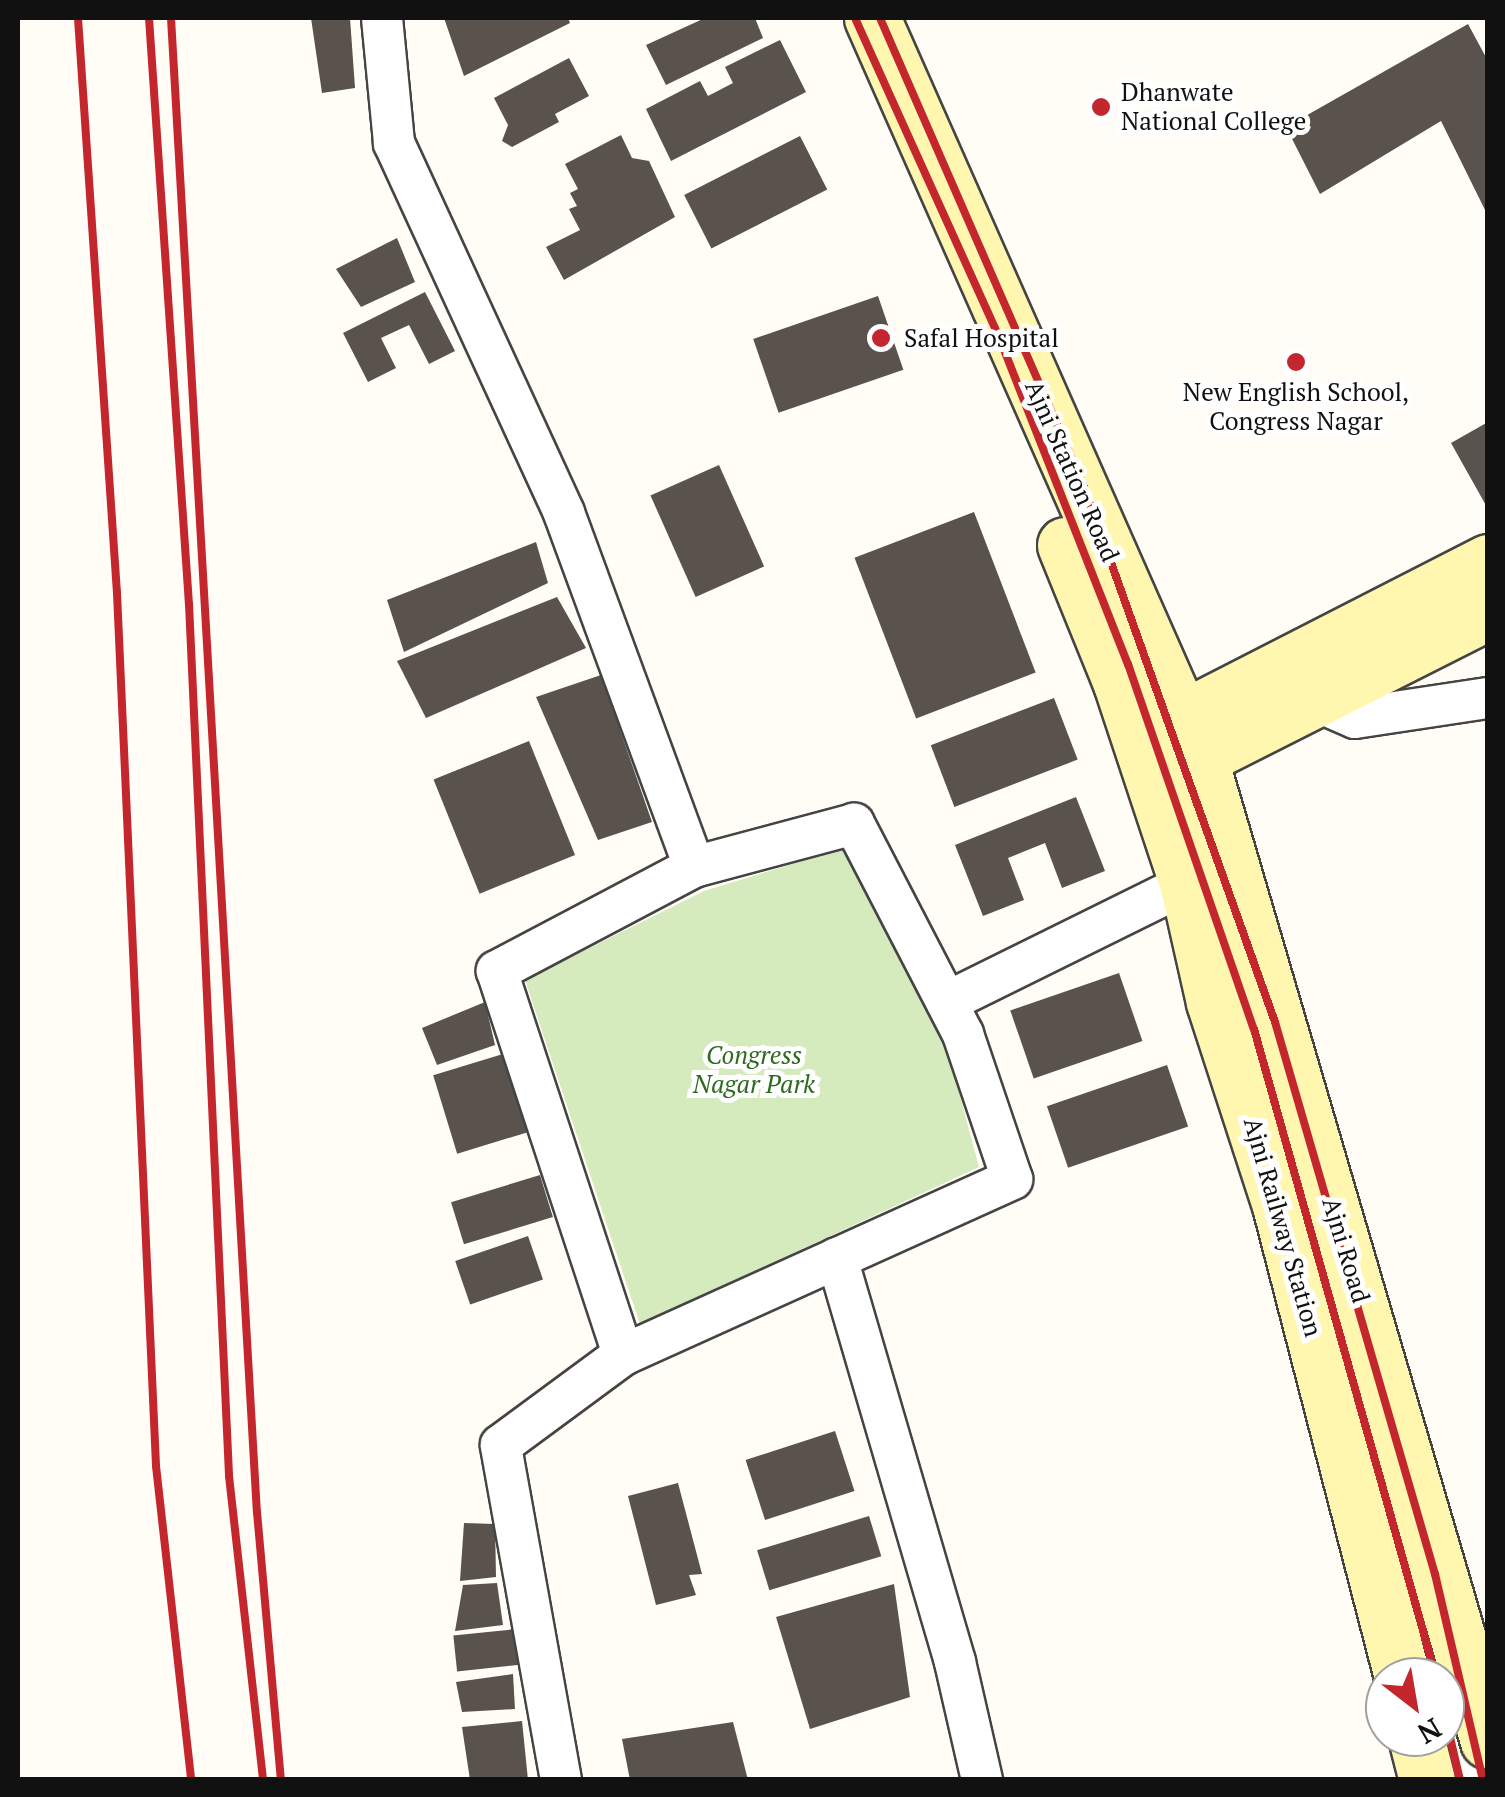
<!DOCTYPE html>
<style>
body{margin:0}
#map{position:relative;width:1505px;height:1797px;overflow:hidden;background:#fffdf5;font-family:"PT Serif",serif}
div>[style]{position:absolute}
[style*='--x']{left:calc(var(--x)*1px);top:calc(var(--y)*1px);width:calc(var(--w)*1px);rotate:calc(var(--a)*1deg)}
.green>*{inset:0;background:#d5ebbd}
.building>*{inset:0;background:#5a524d;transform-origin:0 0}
.roads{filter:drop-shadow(2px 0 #444) drop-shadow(-2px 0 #444) drop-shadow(0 2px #444) drop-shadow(0 -2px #444)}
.minor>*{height:40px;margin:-20px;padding:0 20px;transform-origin:20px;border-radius:20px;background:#fff}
.secondary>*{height:55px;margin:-27.5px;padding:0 27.5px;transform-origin:27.5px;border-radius:27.5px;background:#fff6b0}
.rail>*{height:8px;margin:-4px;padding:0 4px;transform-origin:4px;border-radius:4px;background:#c4262e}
.dots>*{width:28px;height:28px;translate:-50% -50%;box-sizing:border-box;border:5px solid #fff;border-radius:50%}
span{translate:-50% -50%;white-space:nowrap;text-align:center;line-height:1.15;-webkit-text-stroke:10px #fff;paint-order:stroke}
.poi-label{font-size:25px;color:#111}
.left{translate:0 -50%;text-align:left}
.street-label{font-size:25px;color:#111}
.park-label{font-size:25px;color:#2f6b1f;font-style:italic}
.frame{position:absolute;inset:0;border:20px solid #111;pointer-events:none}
.north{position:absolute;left:1365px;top:1657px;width:100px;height:100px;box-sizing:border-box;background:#fff;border:2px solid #a0a0a0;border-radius:50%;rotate:149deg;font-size:28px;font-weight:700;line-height:40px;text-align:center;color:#111}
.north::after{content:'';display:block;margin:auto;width:35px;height:45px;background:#c4262e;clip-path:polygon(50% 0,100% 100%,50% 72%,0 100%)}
</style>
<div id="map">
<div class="green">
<i style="clip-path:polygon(842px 849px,945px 1040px,979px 1167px,640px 1324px,525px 980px,704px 891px)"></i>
</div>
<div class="building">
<i style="clip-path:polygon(311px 18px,350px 18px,355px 88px,322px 93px)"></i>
<i style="clip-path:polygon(444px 18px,568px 18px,570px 23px,464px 76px)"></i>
<i style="clip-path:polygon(705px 18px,755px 18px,763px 38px,666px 85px,646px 45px)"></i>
<i style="clip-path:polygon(1468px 24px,1488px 61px,1488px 216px,1441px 121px,1320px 194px,1286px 127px)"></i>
<i style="clip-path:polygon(780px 40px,806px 92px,671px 161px,646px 109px,700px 81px,708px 96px,733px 83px,725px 67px)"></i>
<i style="clip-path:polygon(569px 58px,589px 96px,555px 114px,559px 122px,512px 147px,502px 141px,508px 125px,494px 98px)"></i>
<i style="clip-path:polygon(621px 135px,632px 158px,649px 161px,675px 217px,564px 280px,546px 247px,580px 230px,569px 209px,577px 206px,570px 193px,578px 189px,565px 164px)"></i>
<i style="left:800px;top:136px;width:60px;height:130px;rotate:63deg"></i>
<i style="clip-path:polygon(397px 238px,415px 282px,361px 307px,336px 269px)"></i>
<i style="clip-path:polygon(425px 292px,455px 351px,429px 364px,409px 325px,381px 338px,396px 368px,368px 382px,343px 333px)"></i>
<i style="left:878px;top:296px;width:78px;height:132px;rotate:71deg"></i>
<i style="clip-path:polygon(1488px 422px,1488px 509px,1451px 443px)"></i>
<i style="left:719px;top:465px;width:111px;height:75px;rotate:66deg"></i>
<i style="left:974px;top:512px;width:172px;height:128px;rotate:69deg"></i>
<i style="clip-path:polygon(536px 542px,548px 583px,404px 652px,387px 600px)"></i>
<i style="clip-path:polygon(557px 597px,586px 648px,426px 718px,397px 661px)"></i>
<i style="clip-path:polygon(601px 675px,652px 822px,598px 840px,536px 697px)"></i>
<i style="left:1054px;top:698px;width:66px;height:132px;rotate:69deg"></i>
<i style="left:529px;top:741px;width:123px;height:103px;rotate:68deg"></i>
<i style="clip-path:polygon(1076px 797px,1105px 871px,1062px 888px,1045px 843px,1008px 858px,1024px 900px,983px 916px,955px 845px)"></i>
<i style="left:1119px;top:973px;width:72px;height:115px;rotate:71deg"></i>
<i style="clip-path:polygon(485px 1002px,495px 1045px,437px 1065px,422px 1028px)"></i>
<i style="left:503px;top:1054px;width:82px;height:73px;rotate:73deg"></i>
<i style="left:1167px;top:1065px;width:65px;height:127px;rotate:71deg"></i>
<i style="left:540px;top:1175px;width:44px;height:93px;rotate:73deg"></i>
<i style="left:528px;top:1236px;width:46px;height:77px;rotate:71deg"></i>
<i style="left:835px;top:1431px;width:63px;height:94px;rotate:72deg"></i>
<i style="clip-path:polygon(678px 1483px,702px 1574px,689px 1575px,696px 1595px,656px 1605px,628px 1496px)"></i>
<i style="left:869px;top:1516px;width:42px;height:117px;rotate:73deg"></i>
<i style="clip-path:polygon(464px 1523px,495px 1524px,496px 1577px,460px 1581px)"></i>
<i style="clip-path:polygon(497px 1583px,503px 1625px,455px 1631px,463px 1585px)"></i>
<i style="clip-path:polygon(894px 1584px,910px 1697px,810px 1729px,776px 1617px)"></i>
<i style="left:516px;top:1629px;width:36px;height:63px;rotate:84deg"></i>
<i style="clip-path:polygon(513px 1674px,515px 1709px,462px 1712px,456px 1682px)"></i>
<i style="clip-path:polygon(522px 1721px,528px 1780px,470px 1780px,462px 1727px)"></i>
<i style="clip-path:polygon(733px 1722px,748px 1780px,630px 1780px,622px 1739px)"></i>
</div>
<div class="roads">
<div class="minor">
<i style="--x:382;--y:18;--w:126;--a:84.5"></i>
<i style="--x:394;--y:143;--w:407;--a:65.3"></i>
<i style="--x:564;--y:513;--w:377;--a:69.8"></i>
<i style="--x:1318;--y:702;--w:40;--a:23.4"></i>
<i style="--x:1355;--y:718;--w:134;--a:-8.6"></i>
<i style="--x:947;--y:1002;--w:293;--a:-26.3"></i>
<i style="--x:837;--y:1258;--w:421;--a:73.7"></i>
<i style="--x:955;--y:1662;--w:121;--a:77.1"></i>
<i style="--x:561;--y:1780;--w:340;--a:-100.2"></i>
<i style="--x:501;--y:1445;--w:152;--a:-36.4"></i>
<i style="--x:623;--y:1355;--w:427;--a:-24.3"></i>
<i style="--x:1012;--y:1179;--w:153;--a:-108.7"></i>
<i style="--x:963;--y:1034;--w:237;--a:-117.4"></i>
<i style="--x:854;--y:824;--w:166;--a:165"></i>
<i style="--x:694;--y:867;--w:223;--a:152.2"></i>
<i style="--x:497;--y:971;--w:404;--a:71.8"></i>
</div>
<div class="secondary">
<i style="--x:872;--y:18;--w:811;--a:66.15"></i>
<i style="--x:1200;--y:760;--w:1022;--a:73.64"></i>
<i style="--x:1065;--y:545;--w:149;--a:67.9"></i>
<i style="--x:1121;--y:683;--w:210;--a:71.7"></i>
<i style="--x:1187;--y:882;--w:123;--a:77.3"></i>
<i style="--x:1214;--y:1002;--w:213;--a:72"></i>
<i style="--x:1280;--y:1205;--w:488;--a:75.5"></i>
<i style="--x:1148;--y:736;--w:382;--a:-27.1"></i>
<i style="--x:1169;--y:773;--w:357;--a:-26.8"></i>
<i style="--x:1416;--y:1737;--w:44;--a:75.7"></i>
</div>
</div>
<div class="rail">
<i style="--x:78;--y:18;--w:576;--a:86.12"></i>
<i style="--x:117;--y:593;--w:874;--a:87.44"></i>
<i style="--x:156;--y:1466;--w:316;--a:83.6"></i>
<i style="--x:149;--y:18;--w:587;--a:86.1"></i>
<i style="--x:189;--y:604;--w:873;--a:87.37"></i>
<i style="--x:229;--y:1476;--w:306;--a:83.6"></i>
<i style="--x:171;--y:18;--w:1496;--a:86.71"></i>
<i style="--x:257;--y:1512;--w:269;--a:84.9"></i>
<i style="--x:855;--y:18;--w:350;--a:65.7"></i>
<i style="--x:999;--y:337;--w:352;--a:68.5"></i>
<i style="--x:1128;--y:664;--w:386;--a:71"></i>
<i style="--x:1254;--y:1029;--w:673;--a:74.31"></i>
<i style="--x:880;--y:18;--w:508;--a:66.46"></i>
<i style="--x:1083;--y:484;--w:571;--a:70.36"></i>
<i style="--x:1275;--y:1022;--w:575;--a:73.84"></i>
<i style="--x:1435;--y:1574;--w:212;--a:76.9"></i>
<i style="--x:1445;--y:1716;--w:66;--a:76.8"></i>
</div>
<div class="dots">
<i style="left:1101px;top:107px;background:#c4262e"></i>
<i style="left:881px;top:338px;background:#c4262e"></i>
<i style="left:1296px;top:362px;background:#c4262e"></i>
</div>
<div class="poi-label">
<span class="left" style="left:1121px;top:107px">Dhanwate<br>National College</span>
<span class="left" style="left:904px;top:338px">Safal Hospital</span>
<span style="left:1296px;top:407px">New English School,<br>Congress Nagar</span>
</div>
<div class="street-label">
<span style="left:1072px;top:471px;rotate:66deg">Ajni Station Road</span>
<span style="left:1283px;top:1227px;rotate:74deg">Ajni Railway Station</span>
<span style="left:1346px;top:1250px;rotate:73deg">Ajni Road</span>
</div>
<div class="park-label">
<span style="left:754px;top:1070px">Congress<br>Nagar Park</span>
</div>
<div class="frame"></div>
<div class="north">N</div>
</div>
